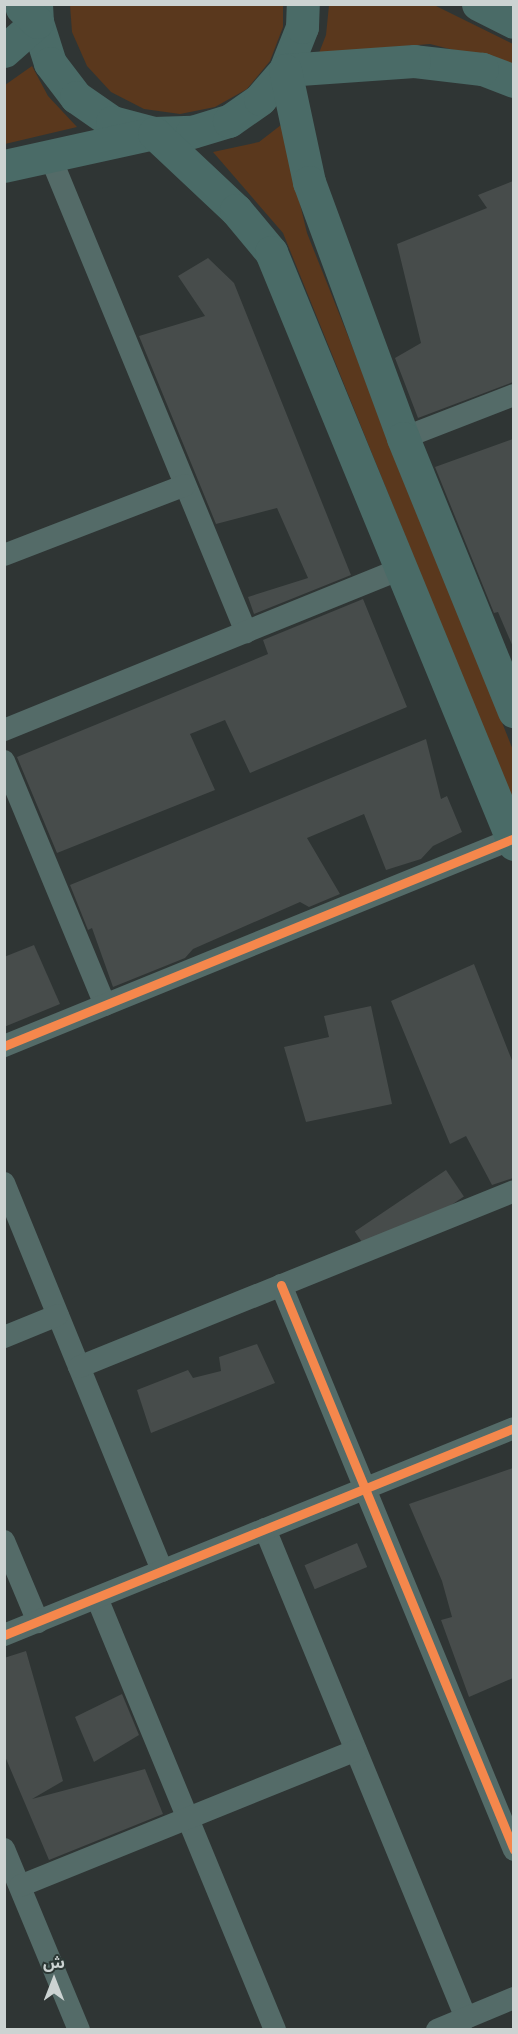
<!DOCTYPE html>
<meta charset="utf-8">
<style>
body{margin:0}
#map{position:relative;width:518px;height:2034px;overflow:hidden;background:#2f3534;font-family:"IBM Plex Sans","Noto Sans Arabic",sans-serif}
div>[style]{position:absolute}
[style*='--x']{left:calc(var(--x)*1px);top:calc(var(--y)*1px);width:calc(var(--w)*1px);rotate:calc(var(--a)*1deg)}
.green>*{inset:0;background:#5a381d}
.building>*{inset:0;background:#474c4b;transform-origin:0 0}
.street>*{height:22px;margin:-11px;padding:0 11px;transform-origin:11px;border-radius:11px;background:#546b68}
.primary>*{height:33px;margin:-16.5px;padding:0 16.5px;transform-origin:16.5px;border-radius:16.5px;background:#4a6b67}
.cycleway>*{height:9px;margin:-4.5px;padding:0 4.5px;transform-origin:4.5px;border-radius:4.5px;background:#f5874c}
span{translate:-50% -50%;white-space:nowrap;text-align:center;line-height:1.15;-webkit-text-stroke:5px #2c3835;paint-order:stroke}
.frame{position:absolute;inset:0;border:6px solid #ccd3d2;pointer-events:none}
.north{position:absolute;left:24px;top:1950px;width:60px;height:60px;-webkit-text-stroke:4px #2c3835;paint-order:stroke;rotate:0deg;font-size:16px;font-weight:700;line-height:24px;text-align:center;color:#ccd3d2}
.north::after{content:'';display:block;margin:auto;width:21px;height:27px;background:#ccd3d2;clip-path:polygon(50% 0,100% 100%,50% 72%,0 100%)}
</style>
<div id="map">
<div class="green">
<i style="clip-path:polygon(70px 5px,283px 5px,283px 27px,270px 61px,247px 89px,215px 107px,180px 114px,144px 109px,111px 92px,87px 66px,72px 32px)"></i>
<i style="clip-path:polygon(329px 5px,434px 5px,513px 44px,513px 65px,430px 44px,319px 53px,326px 35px)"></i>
<i style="clip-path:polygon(32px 66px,48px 96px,77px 127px,5px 144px,5px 85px)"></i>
<i style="clip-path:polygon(281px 125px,307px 233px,513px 750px,513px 803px,283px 233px,213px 152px,259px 142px)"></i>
</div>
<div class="building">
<i style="clip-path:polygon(513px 181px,513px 382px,418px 418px,395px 358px,421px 343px,397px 244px,487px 208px,478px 195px)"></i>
<i style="clip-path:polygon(208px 258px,234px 283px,351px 575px,254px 614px,248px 597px,308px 578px,277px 508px,216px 524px,139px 336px,205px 316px,178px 276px)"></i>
<i style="clip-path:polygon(513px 439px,513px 647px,498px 612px,494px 613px,435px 467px)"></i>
<i style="clip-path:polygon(363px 599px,407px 707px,250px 773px,225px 720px,190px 734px,215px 790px,57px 853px,17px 757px,268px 654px,263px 640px)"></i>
<i style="clip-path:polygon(426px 739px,441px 799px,447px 796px,462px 832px,433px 846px,421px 859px,386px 870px,364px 814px,307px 838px,340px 894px,309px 907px,300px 902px,193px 949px,185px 958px,113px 987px,92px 928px,88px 930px,70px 885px)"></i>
<i style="clip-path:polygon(34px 945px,60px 1004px,4px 1027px,4px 957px)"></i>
<i style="clip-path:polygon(474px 964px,513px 1063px,513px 1178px,492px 1185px,466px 1136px,450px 1144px,391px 1001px)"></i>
<i style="clip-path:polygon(371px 1006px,392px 1104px,306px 1122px,284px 1047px,329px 1037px,324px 1016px)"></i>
<i style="left:446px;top:1170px;width:32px;height:110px;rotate:56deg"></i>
<i style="clip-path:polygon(257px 1344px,275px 1383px,151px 1433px,137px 1390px,188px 1370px,193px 1378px,221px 1371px,219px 1357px)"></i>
<i style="clip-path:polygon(513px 1468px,513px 1678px,469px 1697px,441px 1620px,452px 1617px,442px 1581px,409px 1504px)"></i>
<i style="left:357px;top:1543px;width:26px;height:57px;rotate:67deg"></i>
<i style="clip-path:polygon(26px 1651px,63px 1781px,32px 1799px,145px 1769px,163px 1814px,49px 1860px,4px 1754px,4px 1658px)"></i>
<i style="clip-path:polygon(122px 1694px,139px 1735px,94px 1762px,75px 1717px)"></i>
</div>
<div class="street">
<i style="--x:50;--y:156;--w:515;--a:67.62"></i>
<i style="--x:403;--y:438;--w:119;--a:-21.2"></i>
<i style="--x:4;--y:555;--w:194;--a:-21.1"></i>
<i style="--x:4;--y:730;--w:428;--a:-22.1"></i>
<i style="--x:4;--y:761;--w:264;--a:67.5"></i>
<i style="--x:4;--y:1046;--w:549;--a:-22.17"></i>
<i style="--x:4;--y:1183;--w:419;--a:67.8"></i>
<i style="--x:281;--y:1285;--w:611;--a:67.59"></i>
<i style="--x:4;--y:1337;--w:58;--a:-22.2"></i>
<i style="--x:79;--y:1367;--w:469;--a:-22"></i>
<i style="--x:265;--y:1529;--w:529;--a:67.66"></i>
<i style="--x:4;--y:1541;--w:88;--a:67.2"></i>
<i style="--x:97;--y:1598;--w:467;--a:67.6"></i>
<i style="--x:4;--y:1635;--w:550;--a:-22.09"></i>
<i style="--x:4;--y:1849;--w:196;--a:67.5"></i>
<i style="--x:20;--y:1886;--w:362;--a:-22"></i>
<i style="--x:437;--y:2030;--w:83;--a:-22.6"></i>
</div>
<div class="primary">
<i style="--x:36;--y:4;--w:18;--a:87"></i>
<i style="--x:37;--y:22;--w:43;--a:72.4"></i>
<i style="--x:50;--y:63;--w:43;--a:52.6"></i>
<i style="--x:76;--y:97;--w:44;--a:34.8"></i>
<i style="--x:112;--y:122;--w:43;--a:14.7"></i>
<i style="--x:154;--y:133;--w:38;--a:-2"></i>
<i style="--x:192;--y:132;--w:39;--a:-17"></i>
<i style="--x:229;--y:121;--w:38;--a:-35"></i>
<i style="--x:260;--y:99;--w:38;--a:-49"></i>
<i style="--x:285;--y:70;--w:46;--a:-68.4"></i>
<i style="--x:302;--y:27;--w:23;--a:-88"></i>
<i style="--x:478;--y:4;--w:40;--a:26.6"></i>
<i style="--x:4;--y:51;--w:44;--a:-41.3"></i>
<i style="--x:37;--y:22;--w:21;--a:-137"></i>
<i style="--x:514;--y:81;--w:34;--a:-159"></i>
<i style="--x:482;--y:69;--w:68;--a:-173.3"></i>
<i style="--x:414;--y:61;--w:129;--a:176"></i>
<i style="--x:285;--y:70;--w:115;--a:77.9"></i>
<i style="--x:309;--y:182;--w:273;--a:69.8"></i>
<i style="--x:403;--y:438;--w:295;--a:67.9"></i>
<i style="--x:4;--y:166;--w:154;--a:-12.4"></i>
<i style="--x:154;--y:133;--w:112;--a:43.2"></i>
<i style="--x:236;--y:210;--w:55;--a:50.2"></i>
<i style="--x:271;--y:252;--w:640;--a:67.68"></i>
</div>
<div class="cycleway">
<i style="--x:4;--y:1046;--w:549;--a:-22.17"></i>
<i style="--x:281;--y:1285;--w:611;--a:67.59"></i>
<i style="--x:4;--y:1635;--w:550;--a:-22.09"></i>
</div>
<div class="frame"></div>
<div class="north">ش</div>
</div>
